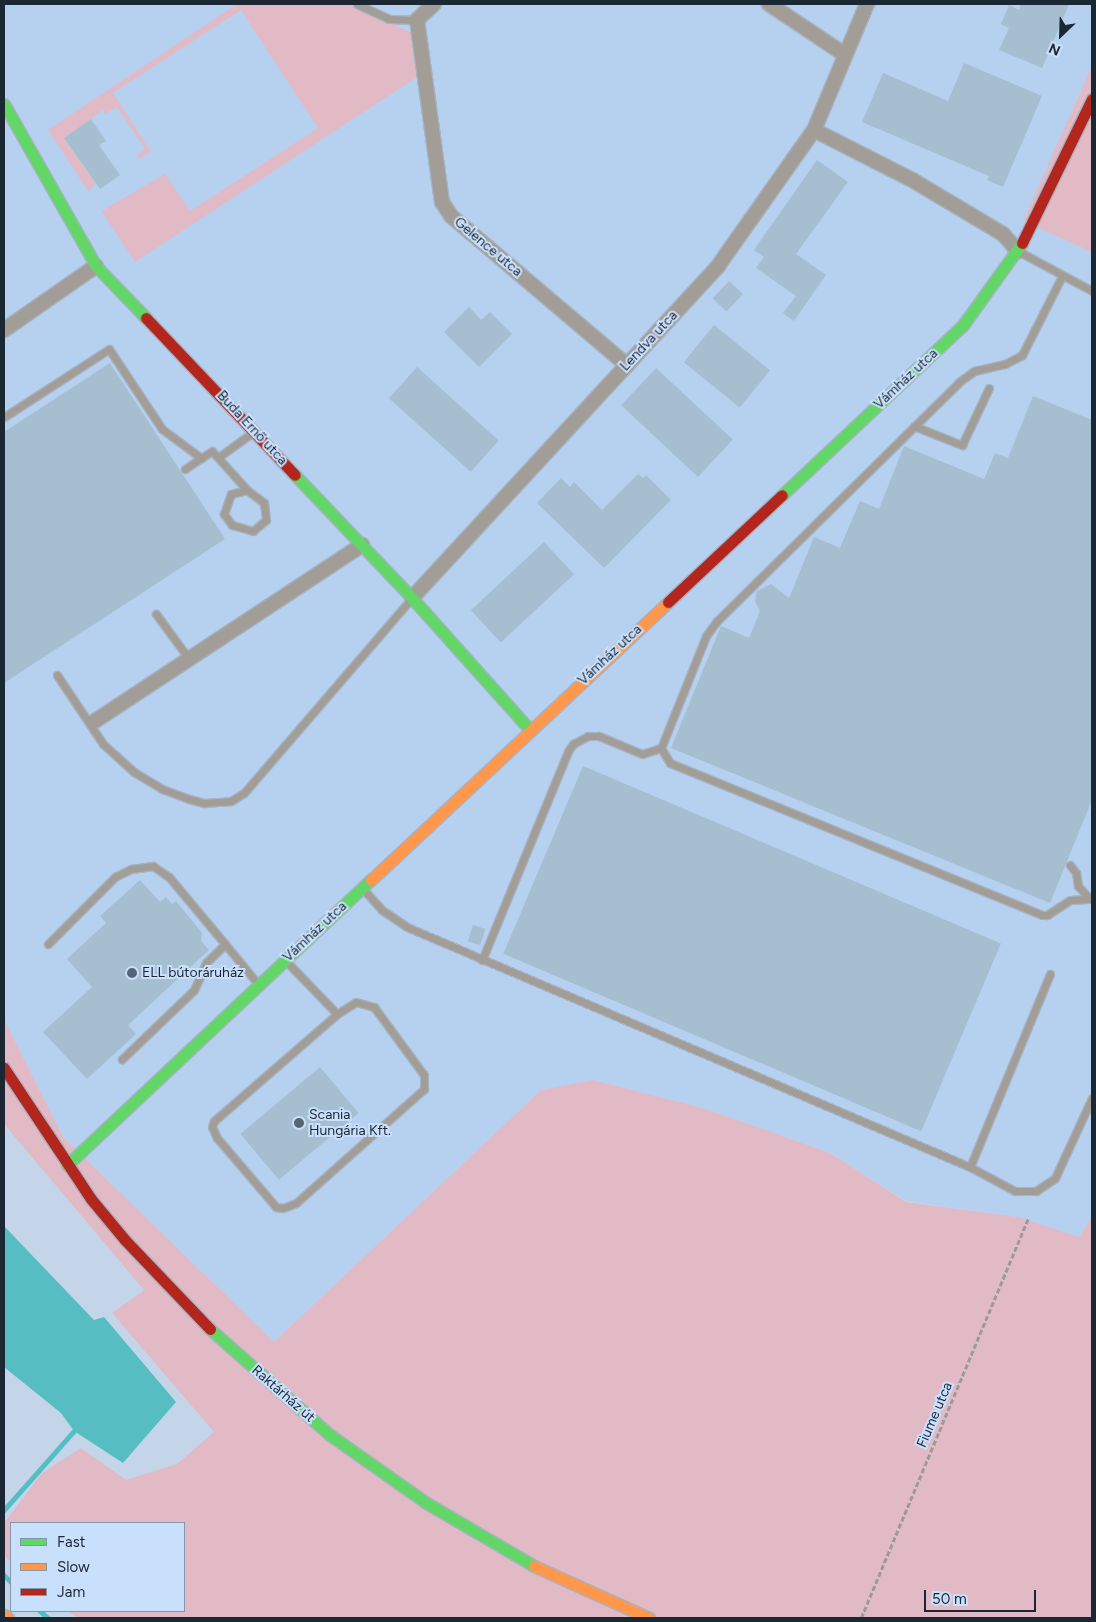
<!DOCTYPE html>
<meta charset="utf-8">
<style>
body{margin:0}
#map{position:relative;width:1096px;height:1622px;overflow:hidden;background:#c5d5e9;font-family:Figtree,sans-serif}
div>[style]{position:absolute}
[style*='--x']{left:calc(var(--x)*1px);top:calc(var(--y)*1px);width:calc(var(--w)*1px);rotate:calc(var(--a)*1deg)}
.built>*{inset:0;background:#b6d0f0}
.green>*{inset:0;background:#e1bac6}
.water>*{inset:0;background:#56bec3}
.stream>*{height:4.5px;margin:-2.25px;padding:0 2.25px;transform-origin:2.25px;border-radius:2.25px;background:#56bec3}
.building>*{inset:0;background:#a5bed0;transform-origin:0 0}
.path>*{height:2.5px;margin-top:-1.25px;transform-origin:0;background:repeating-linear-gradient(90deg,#9c9a98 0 5px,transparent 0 7.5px)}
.roads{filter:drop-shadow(1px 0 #a6b3c2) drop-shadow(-1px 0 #a6b3c2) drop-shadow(0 1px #a6b3c2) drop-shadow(0 -1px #a6b3c2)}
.lane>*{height:7px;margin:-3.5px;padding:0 3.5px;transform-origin:3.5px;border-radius:3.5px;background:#a29e97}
.street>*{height:14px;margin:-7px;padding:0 7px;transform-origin:7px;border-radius:7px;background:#a29e97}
.fast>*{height:11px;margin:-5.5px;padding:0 5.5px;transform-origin:5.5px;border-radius:5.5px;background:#63d668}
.slow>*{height:11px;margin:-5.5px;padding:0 5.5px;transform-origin:5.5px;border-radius:5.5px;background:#ff974d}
.jam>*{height:11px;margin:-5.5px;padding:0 5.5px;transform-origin:5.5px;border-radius:5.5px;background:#b3261e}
.dots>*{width:14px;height:14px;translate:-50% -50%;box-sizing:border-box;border:2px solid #c9e0fd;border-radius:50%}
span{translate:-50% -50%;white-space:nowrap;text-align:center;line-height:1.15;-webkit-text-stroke:4px #c9e0fd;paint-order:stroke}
.street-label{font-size:14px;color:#1c2734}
.poi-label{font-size:14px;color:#1c2734}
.left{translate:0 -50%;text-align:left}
.frame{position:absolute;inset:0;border:5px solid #1c2734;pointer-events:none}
.legend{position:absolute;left:10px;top:1522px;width:175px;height:90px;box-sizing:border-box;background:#c9e0fd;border:1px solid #8496ad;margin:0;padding:6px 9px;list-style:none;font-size:15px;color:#1c2734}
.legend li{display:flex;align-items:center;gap:10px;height:25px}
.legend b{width:25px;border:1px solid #8496ad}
.north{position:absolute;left:1036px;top:10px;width:50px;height:50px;-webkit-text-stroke:4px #c9e0fd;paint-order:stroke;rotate:204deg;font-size:14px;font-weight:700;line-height:20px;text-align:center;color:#1c2734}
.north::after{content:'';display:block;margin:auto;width:18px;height:22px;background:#1c2734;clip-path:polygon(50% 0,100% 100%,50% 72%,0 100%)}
.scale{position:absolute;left:924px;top:1590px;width:112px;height:22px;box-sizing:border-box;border:2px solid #1c2734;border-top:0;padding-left:6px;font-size:15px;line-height:18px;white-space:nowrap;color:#1c2734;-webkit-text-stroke:4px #c9e0fd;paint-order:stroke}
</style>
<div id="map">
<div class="built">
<i style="clip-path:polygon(4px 4px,1092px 4px,1092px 66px,1023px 221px,1092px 252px,1092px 1217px,1079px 1237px,1018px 1217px,906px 1201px,830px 1153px,706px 1109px,593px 1080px,541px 1090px,274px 1342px,63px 1137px,4px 1019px)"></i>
</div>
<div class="green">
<i style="clip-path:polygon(237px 4px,350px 4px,412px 33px,417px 77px,135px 262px,102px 212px,108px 207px,165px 174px,190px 211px,318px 128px,241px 10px,113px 93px,151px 152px,139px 159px,137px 155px,145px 149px,117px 107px,105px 114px,103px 110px,64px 138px,96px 184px,88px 191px,48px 130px)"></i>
<i style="clip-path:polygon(1092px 66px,1092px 252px,1023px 221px)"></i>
<i style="clip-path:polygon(4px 1019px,63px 1137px,274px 1342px,541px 1090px,593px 1080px,706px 1109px,830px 1153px,906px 1202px,1018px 1217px,1079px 1237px,1092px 1217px,1092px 1618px,77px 1618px,68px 1611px,184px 1611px,184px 1523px,11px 1523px,11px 1562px,4px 1555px,4px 1523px,42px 1473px,81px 1448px,126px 1480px,177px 1464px,214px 1432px,112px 1313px,144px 1290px,4px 1124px)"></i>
</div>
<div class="water">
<i style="clip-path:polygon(4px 1226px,94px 1320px,104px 1317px,176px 1402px,123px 1463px,74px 1431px,61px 1413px,4px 1367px)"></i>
</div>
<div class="stream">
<i style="--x:4;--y:1510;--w:106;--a:-48.5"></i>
<i style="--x:4;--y:1575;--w:10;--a:45"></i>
<i style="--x:40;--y:1611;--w:11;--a:41"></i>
</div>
<div class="building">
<i style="clip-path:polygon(1021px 4px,1069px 4px,1042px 68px,999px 50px,1009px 28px,1001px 24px,1009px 5px,1019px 10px)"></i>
<i style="clip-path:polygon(964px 63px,1042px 96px,1003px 187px,987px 180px,989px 176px,862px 122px,883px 73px,948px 101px)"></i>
<i style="clip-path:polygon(91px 119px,106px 141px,99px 145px,120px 175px,100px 189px,64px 138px)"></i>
<i style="clip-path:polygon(817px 160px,848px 182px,796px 254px,826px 275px,794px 321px,783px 313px,796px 296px,756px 268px,764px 257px,754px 250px)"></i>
<i style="left:729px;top:281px;width:19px;height:24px;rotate:43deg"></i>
<i style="clip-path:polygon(469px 307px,481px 320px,490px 312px,512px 334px,479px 367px,444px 332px)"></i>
<i style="left:714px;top:325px;width:72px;height:48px;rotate:39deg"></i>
<i style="clip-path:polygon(110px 363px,225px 539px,4px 683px,4px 432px)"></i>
<i style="left:417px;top:367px;width:110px;height:42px;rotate:42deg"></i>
<i style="left:656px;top:368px;width:105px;height:51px;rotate:43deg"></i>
<i style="clip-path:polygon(1033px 396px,1092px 420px,1092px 800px,1050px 903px,671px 748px,721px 626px,749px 638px,760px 611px,755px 601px,757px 591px,771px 584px,789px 598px,814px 537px,840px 548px,860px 501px,879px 509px,904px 446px,984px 479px,995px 453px,1008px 458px)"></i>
<i style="clip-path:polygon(638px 474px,643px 478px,646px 475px,671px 500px,604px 568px,537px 503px,561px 478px,570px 487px,574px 482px,602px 510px)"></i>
<i style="left:544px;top:542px;width:44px;height:100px;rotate:47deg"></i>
<i style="left:583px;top:766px;width:454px;height:204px;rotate:23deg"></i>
<i style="clip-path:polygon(140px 880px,160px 902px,166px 897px,172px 904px,176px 901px,202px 933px,201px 941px,209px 950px,128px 1025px,136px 1034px,87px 1079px,43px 1032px,92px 987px,67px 959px,106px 923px,100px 916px)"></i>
<i style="left:473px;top:925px;width:13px;height:17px;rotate:18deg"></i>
<i style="left:320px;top:1067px;width:60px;height:104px;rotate:50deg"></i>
</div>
<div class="path">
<i style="--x:861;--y:1618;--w:433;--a:-67.3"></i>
</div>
<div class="roads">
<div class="lane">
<i style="--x:357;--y:4;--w:35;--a:25"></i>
<i style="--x:389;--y:19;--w:28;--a:2"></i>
<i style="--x:1020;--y:252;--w:82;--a:28.4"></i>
<i style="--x:4;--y:417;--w:125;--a:-32.9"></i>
<i style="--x:109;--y:349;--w:96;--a:56.5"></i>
<i style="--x:162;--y:429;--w:49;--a:36.6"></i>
<i style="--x:201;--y:458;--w:13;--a:-32"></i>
<i style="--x:212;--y:451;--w:52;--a:48.1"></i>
<i style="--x:247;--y:490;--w:21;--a:37"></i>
<i style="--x:264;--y:503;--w:17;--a:83"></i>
<i style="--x:266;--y:520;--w:17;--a:140"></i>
<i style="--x:253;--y:531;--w:22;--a:-164"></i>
<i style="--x:232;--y:525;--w:14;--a:-126"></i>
<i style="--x:224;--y:514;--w:21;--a:-71"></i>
<i style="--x:231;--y:494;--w:16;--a:-14"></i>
<i style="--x:914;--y:426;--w:52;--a:21.6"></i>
<i style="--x:962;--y:445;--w:63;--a:-64.7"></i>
<i style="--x:219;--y:457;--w:42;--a:-36.3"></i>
<i style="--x:185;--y:469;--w:19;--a:-35"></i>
<i style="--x:156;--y:614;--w:56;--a:53.7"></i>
<i style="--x:57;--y:675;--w:83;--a:56.3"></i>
<i style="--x:103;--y:744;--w:42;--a:42.1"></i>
<i style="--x:134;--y:772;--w:33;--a:31"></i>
<i style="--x:162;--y:789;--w:29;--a:20"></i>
<i style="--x:189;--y:799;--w:16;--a:15"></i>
<i style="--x:204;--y:803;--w:27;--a:-4"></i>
<i style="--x:231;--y:801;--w:15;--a:-32"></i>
<i style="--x:244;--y:793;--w:255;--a:-49.3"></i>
<i style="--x:661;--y:748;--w:121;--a:-68.1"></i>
<i style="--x:706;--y:636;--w:19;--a:-54"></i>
<i style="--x:717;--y:621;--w:340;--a:-44.6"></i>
<i style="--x:959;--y:382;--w:19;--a:-36"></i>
<i style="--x:974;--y:371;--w:32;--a:-13"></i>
<i style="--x:1005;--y:364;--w:19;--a:-28"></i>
<i style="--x:1022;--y:355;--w:89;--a:-63.1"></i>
<i style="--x:1070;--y:865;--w:10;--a:53"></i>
<i style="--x:1076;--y:873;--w:13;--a:81"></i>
<i style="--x:1078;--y:886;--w:15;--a:48"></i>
<i style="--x:364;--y:890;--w:27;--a:48"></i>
<i style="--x:382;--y:910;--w:30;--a:34"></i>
<i style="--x:407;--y:927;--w:612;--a:23.09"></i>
<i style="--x:970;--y:1167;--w:51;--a:28.1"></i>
<i style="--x:1015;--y:1191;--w:21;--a:0"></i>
<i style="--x:1036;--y:1191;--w:23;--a:-34"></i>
<i style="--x:1055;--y:1178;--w:88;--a:-65.2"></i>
<i style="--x:48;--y:944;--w:95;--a:-45"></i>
<i style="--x:115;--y:877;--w:18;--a:-27"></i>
<i style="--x:131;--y:869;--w:22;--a:-8"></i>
<i style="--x:153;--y:866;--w:19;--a:35"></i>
<i style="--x:169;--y:877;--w:87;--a:50.1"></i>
<i style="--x:225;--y:944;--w:27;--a:135"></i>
<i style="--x:206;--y:963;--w:30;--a:114"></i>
<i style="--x:194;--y:990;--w:100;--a:136.2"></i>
<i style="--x:225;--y:944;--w:52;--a:50.5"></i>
<i style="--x:482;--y:960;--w:226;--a:-67.6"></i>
<i style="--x:568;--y:751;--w:9;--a:-54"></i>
<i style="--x:573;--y:744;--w:17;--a:-28"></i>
<i style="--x:588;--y:736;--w:11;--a:0"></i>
<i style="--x:599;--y:736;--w:47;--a:22.7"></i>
<i style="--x:642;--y:754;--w:20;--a:-18"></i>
<i style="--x:661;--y:748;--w:17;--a:59"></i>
<i style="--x:670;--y:763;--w:402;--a:22.2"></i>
<i style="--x:1042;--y:915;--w:5;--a:0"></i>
<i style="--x:1047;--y:915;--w:27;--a:-33"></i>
<i style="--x:1070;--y:900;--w:22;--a:-3"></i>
<i style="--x:287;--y:962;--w:72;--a:46.1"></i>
<i style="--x:356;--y:1002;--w:19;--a:16"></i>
<i style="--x:374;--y:1007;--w:84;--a:53.7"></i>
<i style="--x:424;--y:1075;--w:14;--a:90"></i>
<i style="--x:424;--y:1089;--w:171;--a:138.3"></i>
<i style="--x:296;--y:1203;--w:14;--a:159"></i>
<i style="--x:283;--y:1208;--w:7;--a:-172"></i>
<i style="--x:276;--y:1207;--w:91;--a:-130.5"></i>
<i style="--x:217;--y:1138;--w:12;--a:-114"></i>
<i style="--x:212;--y:1127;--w:6;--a:-72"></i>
<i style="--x:214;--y:1121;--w:163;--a:-41"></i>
<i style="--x:337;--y:1014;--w:22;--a:-32"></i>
<i style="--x:970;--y:1167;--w:209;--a:-67.5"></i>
</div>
<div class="street">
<i style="--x:434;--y:4;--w:23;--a:137"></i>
<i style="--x:417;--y:20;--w:184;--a:82.2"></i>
<i style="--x:442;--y:202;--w:17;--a:57"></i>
<i style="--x:451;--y:216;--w:231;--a:40.3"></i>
<i style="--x:769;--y:4;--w:90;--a:33.7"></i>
<i style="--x:814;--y:130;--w:112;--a:27"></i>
<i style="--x:914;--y:181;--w:104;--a:30.8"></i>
<i style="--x:1003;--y:234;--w:23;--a:49"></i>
<i style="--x:4;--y:330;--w:112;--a:-34.8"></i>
<i style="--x:412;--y:598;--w:452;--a:-47.3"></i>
<i style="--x:718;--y:266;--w:166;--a:-54.8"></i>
<i style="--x:814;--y:130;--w:137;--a:-67.2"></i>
<i style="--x:95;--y:721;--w:320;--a:-33.4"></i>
</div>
<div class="fast">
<i style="--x:4;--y:104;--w:186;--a:60.4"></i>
<i style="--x:96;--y:266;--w:72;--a:46.1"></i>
<i style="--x:295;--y:475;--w:170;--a:46.4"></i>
<i style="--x:412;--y:598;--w:177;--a:48.2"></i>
<i style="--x:782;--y:495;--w:248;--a:-43.2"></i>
<i style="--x:963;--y:325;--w:101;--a:-54.3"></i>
<i style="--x:67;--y:1165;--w:417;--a:-43.2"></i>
<i style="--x:210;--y:1329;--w:160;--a:41.5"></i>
<i style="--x:330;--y:1435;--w:116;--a:35.2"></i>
<i style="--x:425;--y:1502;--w:126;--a:30.4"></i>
</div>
<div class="slow">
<i style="--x:371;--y:880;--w:407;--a:-43.1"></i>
<i style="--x:534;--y:1566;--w:126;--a:24.3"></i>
<i style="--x:4;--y:1615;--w:5;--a:37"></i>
</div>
<div class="jam">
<i style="--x:1022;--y:243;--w:160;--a:-64.1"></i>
<i style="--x:146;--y:318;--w:216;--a:46.5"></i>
<i style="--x:668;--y:602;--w:156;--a:-43.2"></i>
<i style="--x:4;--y:1068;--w:157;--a:56.4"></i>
<i style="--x:91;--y:1199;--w:53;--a:50.3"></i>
<i style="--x:125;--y:1240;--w:123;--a:46.3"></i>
</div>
</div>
<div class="dots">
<i style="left:132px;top:973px;background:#576473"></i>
<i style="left:299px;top:1123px;background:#576473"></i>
</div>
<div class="street-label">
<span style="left:488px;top:247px;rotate:40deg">Gelence utca</span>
<span style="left:649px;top:341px;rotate:-47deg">Lendva utca</span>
<span style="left:906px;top:379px;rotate:-43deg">Vámház utca</span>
<span style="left:252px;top:428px;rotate:47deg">Buda Ernő utca</span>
<span style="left:610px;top:655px;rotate:-43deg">Vámház utca</span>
<span style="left:315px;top:932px;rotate:-43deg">Vámház utca</span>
<span style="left:283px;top:1394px;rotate:41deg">Raktárház út</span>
<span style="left:935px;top:1415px;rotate:-67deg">Fiume utca</span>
</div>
<div class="poi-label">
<span class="left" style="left:142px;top:973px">ELL bútoráruház</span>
<span class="left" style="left:309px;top:1123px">Scania<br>Hungária Kft.</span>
</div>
<div class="frame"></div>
<ul class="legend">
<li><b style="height:6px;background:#63d668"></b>Fast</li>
<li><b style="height:6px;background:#ff974d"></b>Slow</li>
<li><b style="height:6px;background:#b3261e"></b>Jam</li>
</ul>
<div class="north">N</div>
<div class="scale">50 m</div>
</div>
